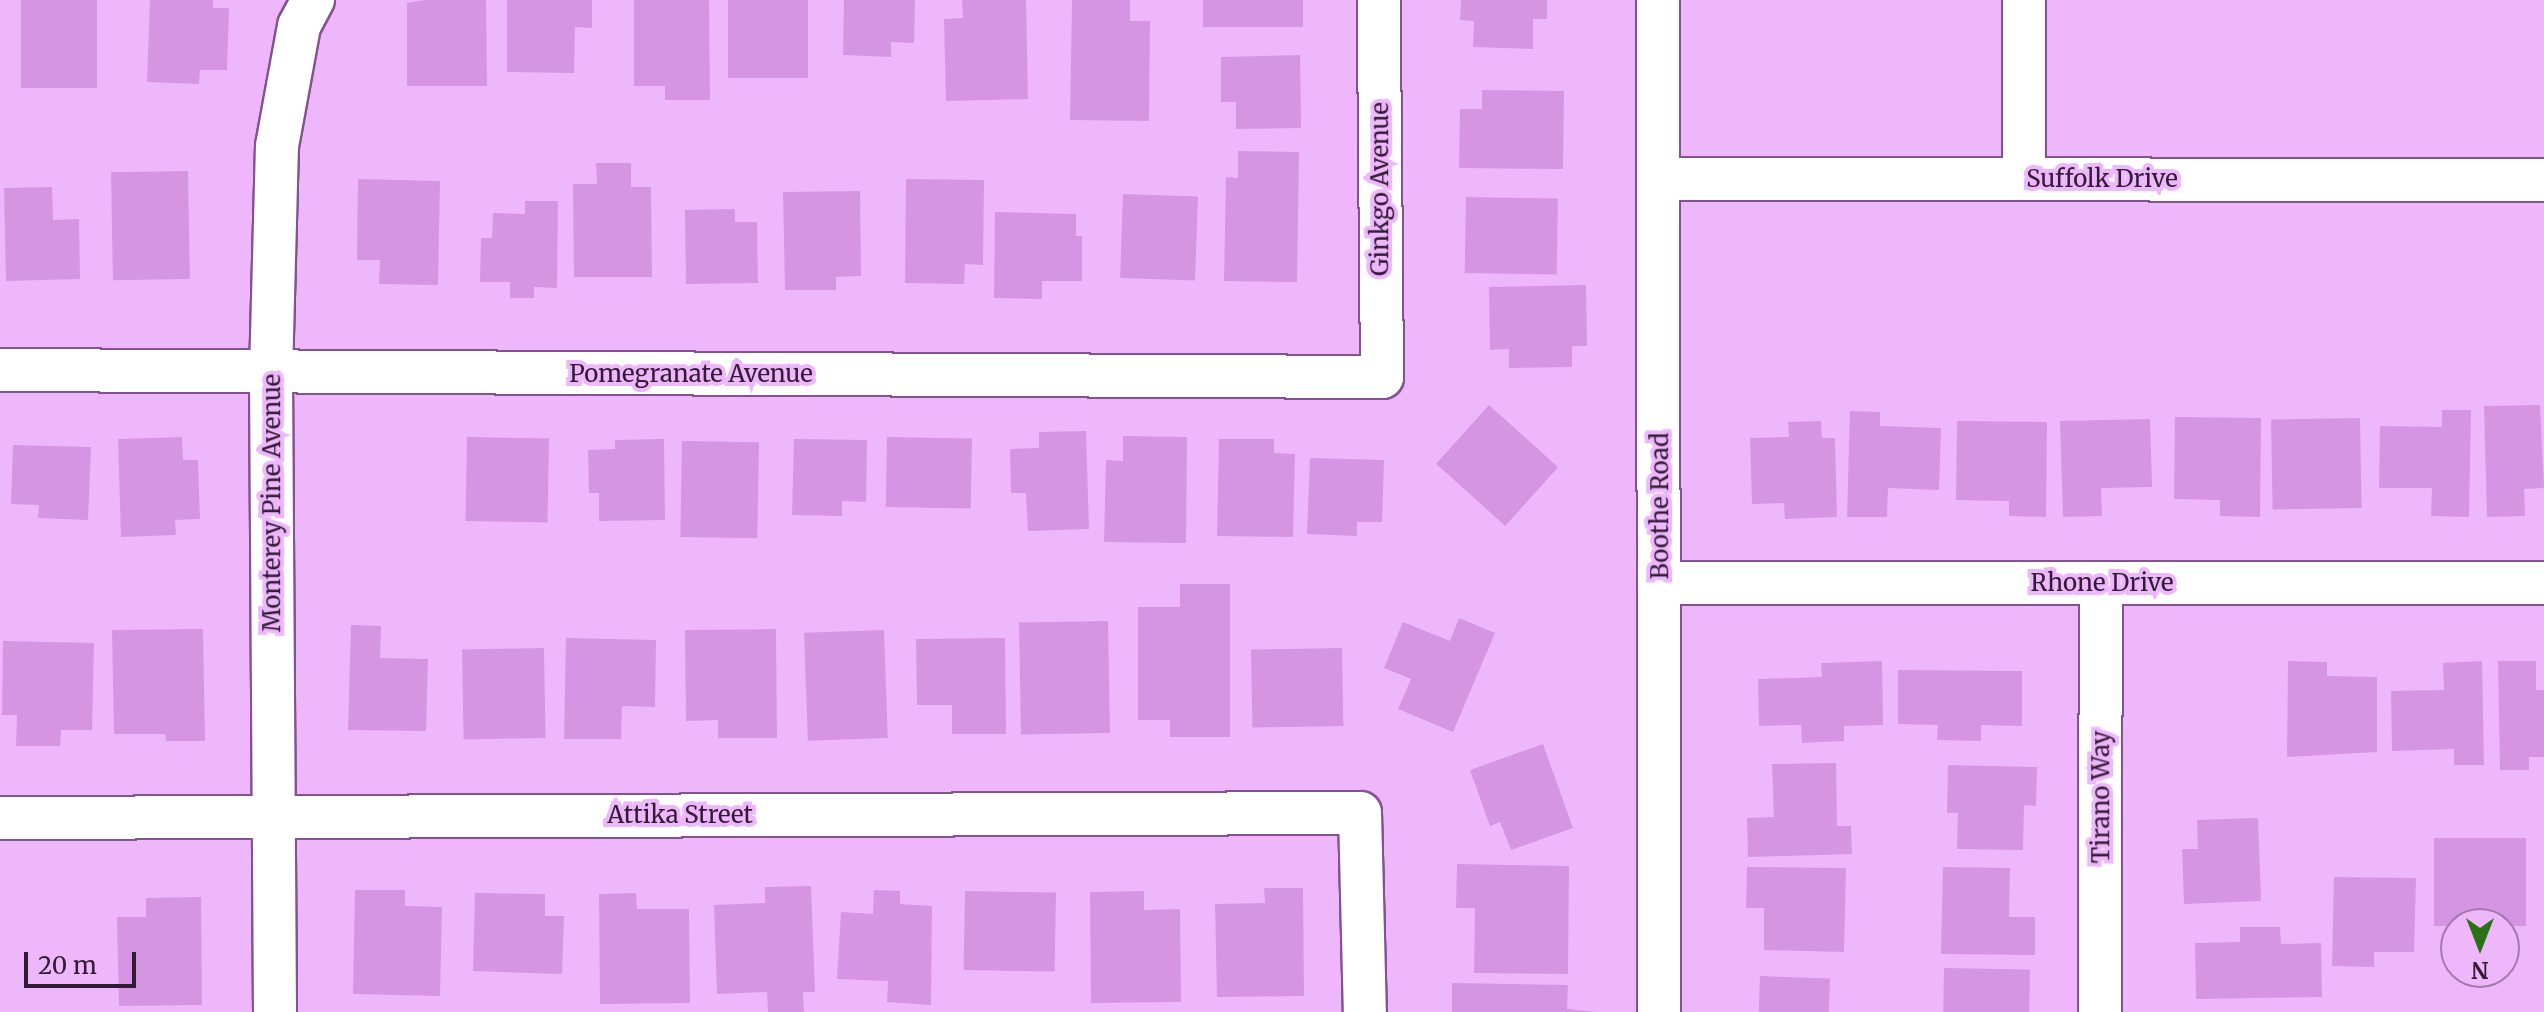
<!DOCTYPE html>
<style>
body{margin:0}
#map{position:relative;width:2544px;height:1012px;overflow:hidden;background:#efb7fb;font-family:Merriweather,serif}
div>[style]{position:absolute}
[style*='--x']{left:calc(var(--x)*1px);top:calc(var(--y)*1px);width:calc(var(--w)*1px);rotate:calc(var(--a)*1deg)}
.building>*{inset:0;background:#d595e3;transform-origin:0 0}
.roads{filter:drop-shadow(2px 0 #855290) drop-shadow(-2px 0 #855290) drop-shadow(0 2px #855290) drop-shadow(0 -2px #855290)}
.minor>*{height:42px;margin:-21px;padding:0 21px;transform-origin:21px;border-radius:21px;background:#fff}
span{translate:-50% -50%;white-space:nowrap;text-align:center;line-height:1.15;-webkit-text-stroke:8px #efb7fb;paint-order:stroke}
.street-label{font-size:24px;color:#311b35}
.north{position:absolute;left:2440px;top:908px;width:80px;height:80px;box-sizing:border-box;background:#efb7fb;border:2px solid #a379ac;border-radius:50%;rotate:180deg;font-size:22px;font-weight:700;line-height:32px;text-align:center;color:#311b35}
.north::after{content:'';display:block;margin:auto;width:28px;height:36px;background:#287215;clip-path:polygon(50% 0,100% 100%,50% 72%,0 100%)}
.scale{position:absolute;left:24px;top:952px;width:112px;height:36px;box-sizing:border-box;border:4px solid #311b35;border-top:0;padding-left:10px;font-size:24px;line-height:28px;white-space:nowrap;color:#311b35;-webkit-text-stroke:6px #efb7fb;paint-order:stroke}
</style>
<div id="map">
<div class="building">
<i style="left:21px;top:0;width:76px;height:88px"></i>
<i style="clip-path:polygon(150px 0,213px 0,213px 8px,229px 8px,227px 70px,200px 70px,199px 84px,147px 82px)"></i>
<i style="clip-path:polygon(425px 0,486px 0,487px 86px,407px 86px,407px 3px)"></i>
<i style="clip-path:polygon(507px 0,592px 0,592px 28px,575px 27px,574px 73px,507px 72px)"></i>
<i style="clip-path:polygon(634px 0,709px 0,710px 100px,665px 100px,665px 86px,634px 86px)"></i>
<i style="left:728px;top:0;width:80px;height:78px"></i>
<i style="clip-path:polygon(844px 0,915px 0,914px 43px,891px 42px,891px 57px,843px 55px)"></i>
<i style="clip-path:polygon(962px 0,1026px 0,1028px 99px,946px 101px,944px 19px,963px 18px)"></i>
<i style="clip-path:polygon(1072px 0,1130px 0,1130px 21px,1150px 21px,1149px 121px,1070px 120px)"></i>
<i style="left:1203px;top:0;width:100px;height:27px"></i>
<i style="clip-path:polygon(1461px 0,1547px 0,1547px 19px,1533px 19px,1533px 49px,1473px 47px,1474px 21px,1460px 20px)"></i>
<i style="clip-path:polygon(1300px 55px,1301px 128px,1236px 129px,1236px 102px,1221px 102px,1221px 57px)"></i>
<i style="clip-path:polygon(1482px 90px,1564px 91px,1563px 169px,1459px 168px,1460px 109px,1482px 109px)"></i>
<i style="clip-path:polygon(1238px 151px,1299px 152px,1297px 282px,1224px 281px,1226px 177px,1238px 178px)"></i>
<i style="clip-path:polygon(596px 163px,631px 163px,631px 187px,651px 187px,652px 277px,574px 277px,573px 184px,597px 184px)"></i>
<i style="left:188px;top:171px;width:108px;height:77px;rotate:89deg"></i>
<i style="clip-path:polygon(358px 179px,440px 181px,438px 285px,379px 284px,380px 260px,357px 260px)"></i>
<i style="clip-path:polygon(906px 179px,984px 180px,983px 265px,965px 264px,964px 284px,905px 283px)"></i>
<i style="clip-path:polygon(52px 187px,53px 220px,79px 219px,80px 279px,6px 281px,4px 188px)"></i>
<i style="clip-path:polygon(860px 191px,861px 276px,836px 277px,836px 290px,785px 290px,783px 192px)"></i>
<i style="left:1123px;top:194px;width:75px;height:84px;rotate:2deg"></i>
<i style="left:1466px;top:197px;width:92px;height:76px;rotate:1deg"></i>
<i style="clip-path:polygon(525px 201px,558px 201px,557px 288px,534px 287px,534px 298px,510px 298px,510px 282px,480px 282px,481px 238px,492px 238px,493px 213px,525px 214px)"></i>
<i style="clip-path:polygon(735px 209px,735px 222px,757px 222px,758px 283px,686px 284px,685px 210px)"></i>
<i style="clip-path:polygon(995px 212px,1076px 214px,1076px 236px,1082px 236px,1082px 281px,1042px 281px,1042px 299px,994px 298px)"></i>
<i style="clip-path:polygon(1586px 285px,1587px 346px,1572px 346px,1572px 367px,1509px 368px,1509px 349px,1490px 350px,1489px 287px)"></i>
<i style="left:1489px;top:405px;width:93px;height:79px;rotate:42deg"></i>
<i style="clip-path:polygon(2540px 405px,2544px 488px,2524px 489px,2525px 516px,2487px 517px,2484px 406px)"></i>
<i style="clip-path:polygon(2442px 410px,2471px 410px,2469px 517px,2431px 516px,2432px 488px,2379px 488px,2380px 426px,2442px 427px)"></i>
<i style="clip-path:polygon(1850px 411px,1880px 412px,1880px 426px,1941px 428px,1939px 490px,1888px 488px,1887px 517px,1847px 517px)"></i>
<i style="clip-path:polygon(2175px 417px,2261px 418px,2260px 517px,2220px 516px,2220px 500px,2174px 499px)"></i>
<i style="left:2360px;top:418px;width:90px;height:89px;rotate:89deg"></i>
<i style="clip-path:polygon(2150px 419px,2152px 487px,2101px 488px,2102px 516px,2063px 517px,2060px 421px)"></i>
<i style="clip-path:polygon(1821px 421px,1822px 438px,1835px 438px,1837px 517px,1785px 519px,1784px 503px,1752px 504px,1750px 438px,1789px 437px,1788px 422px)"></i>
<i style="clip-path:polygon(1957px 421px,2047px 422px,2046px 517px,2009px 516px,2009px 501px,1956px 500px)"></i>
<i style="clip-path:polygon(1086px 431px,1089px 529px,1028px 531px,1026px 493px,1011px 493px,1010px 449px,1039px 448px,1039px 432px)"></i>
<i style="clip-path:polygon(1123px 436px,1187px 437px,1186px 543px,1104px 542px,1106px 460px,1123px 461px)"></i>
<i style="clip-path:polygon(182px 437px,183px 460px,198px 460px,200px 519px,175px 520px,176px 535px,121px 537px,118px 439px)"></i>
<i style="left:467px;top:437px;width:82px;height:84px;rotate:1deg"></i>
<i style="left:887px;top:437px;width:85px;height:70px;rotate:1deg"></i>
<i style="clip-path:polygon(664px 439px,665px 520px,599px 521px,599px 493px,589px 493px,588px 450px,615px 449px,615px 440px)"></i>
<i style="clip-path:polygon(794px 439px,867px 440px,866px 502px,842px 501px,842px 516px,792px 515px)"></i>
<i style="clip-path:polygon(1219px 439px,1274px 439px,1274px 453px,1295px 454px,1293px 537px,1217px 536px)"></i>
<i style="left:682px;top:441px;width:77px;height:96px;rotate:1deg"></i>
<i style="clip-path:polygon(13px 445px,91px 447px,88px 520px,38px 518px,39px 505px,11px 504px)"></i>
<i style="clip-path:polygon(1310px 458px,1384px 460px,1382px 522px,1357px 522px,1357px 536px,1307px 534px)"></i>
<i style="clip-path:polygon(1180px 584px,1230px 584px,1230px 737px,1170px 737px,1170px 720px,1138px 720px,1138px 607px,1180px 607px)"></i>
<i style="clip-path:polygon(1459px 618px,1495px 633px,1453px 732px,1398px 709px,1411px 679px,1384px 668px,1403px 622px,1450px 641px)"></i>
<i style="left:1108px;top:621px;width:112px;height:89px;rotate:89deg"></i>
<i style="clip-path:polygon(351px 625px,381px 626px,380px 658px,428px 659px,426px 731px,348px 730px)"></i>
<i style="clip-path:polygon(203px 629px,205px 741px,166px 741px,165px 734px,114px 734px,112px 630px)"></i>
<i style="clip-path:polygon(776px 629px,777px 738px,718px 738px,718px 720px,686px 721px,685px 630px)"></i>
<i style="left:884px;top:630px;width:108px;height:80px;rotate:88deg"></i>
<i style="clip-path:polygon(566px 638px,656px 640px,655px 707px,622px 706px,621px 739px,564px 739px)"></i>
<i style="clip-path:polygon(1005px 638px,1006px 734px,952px 734px,952px 705px,917px 705px,916px 639px)"></i>
<i style="clip-path:polygon(3px 641px,94px 643px,92px 730px,61px 730px,60px 746px,16px 746px,17px 715px,2px 715px)"></i>
<i style="left:544px;top:648px;width:90px;height:82px;rotate:89deg"></i>
<i style="left:1342px;top:648px;width:78px;height:91px;rotate:89deg"></i>
<i style="clip-path:polygon(1882px 661px,1883px 725px,1844px 726px,1844px 741px,1802px 743px,1801px 725px,1759px 726px,1758px 679px,1822px 677px,1821px 663px)"></i>
<i style="clip-path:polygon(2288px 661px,2327px 662px,2327px 676px,2377px 677px,2377px 752px,2287px 757px)"></i>
<i style="clip-path:polygon(2482px 661px,2484px 765px,2454px 765px,2454px 749px,2392px 751px,2391px 691px,2444px 690px,2443px 663px)"></i>
<i style="clip-path:polygon(2498px 661px,2536px 661px,2536px 690px,2544px 690px,2544px 757px,2529px 757px,2529px 770px,2500px 770px)"></i>
<i style="clip-path:polygon(1898px 670px,2022px 671px,2022px 726px,1981px 725px,1981px 741px,1937px 740px,1938px 725px,1898px 724px)"></i>
<i style="clip-path:polygon(1543px 744px,1573px 828px,1511px 850px,1500px 822px,1490px 826px,1470px 770px)"></i>
<i style="clip-path:polygon(1836px 763px,1837px 826px,1851px 826px,1852px 854px,1748px 857px,1747px 818px,1774px 817px,1772px 764px)"></i>
<i style="clip-path:polygon(1948px 765px,2037px 767px,2036px 806px,2024px 805px,2023px 850px,1957px 849px,1958px 813px,1947px 813px)"></i>
<i style="clip-path:polygon(2258px 818px,2261px 901px,2184px 904px,2182px 849px,2198px 849px,2197px 820px)"></i>
<i style="left:2434px;top:838px;width:92px;height:88px"></i>
<i style="clip-path:polygon(1457px 864px,1569px 866px,1568px 974px,1474px 973px,1475px 908px,1456px 908px)"></i>
<i style="clip-path:polygon(1747px 867px,1846px 868px,1844px 952px,1764px 950px,1764px 908px,1746px 908px)"></i>
<i style="clip-path:polygon(1943px 867px,2010px 868px,2009px 917px,2035px 917px,2035px 955px,1941px 954px)"></i>
<i style="clip-path:polygon(2334px 877px,2416px 878px,2414px 952px,2374px 952px,2374px 967px,2332px 966px)"></i>
<i style="clip-path:polygon(811px 886px,815px 992px,803px 992px,804px 1012px,768px 1012px,767px 992px,717px 994px,714px 905px,765px 903px,765px 887px)"></i>
<i style="clip-path:polygon(1264px 888px,1303px 888px,1304px 996px,1217px 997px,1215px 904px,1265px 903px)"></i>
<i style="clip-path:polygon(355px 890px,405px 890px,405px 906px,442px 907px,440px 996px,353px 994px)"></i>
<i style="clip-path:polygon(874px 890px,900px 891px,900px 904px,932px 906px,931px 1005px,887px 1002px,888px 981px,837px 979px,841px 912px,873px 914px)"></i>
<i style="left:965px;top:891px;width:91px;height:79px;rotate:1deg"></i>
<i style="clip-path:polygon(1144px 891px,1144px 910px,1180px 909px,1181px 1002px,1091px 1003px,1090px 892px)"></i>
<i style="clip-path:polygon(475px 893px,545px 894px,545px 916px,564px 916px,562px 974px,473px 971px)"></i>
<i style="clip-path:polygon(636px 893px,637px 909px,689px 909px,690px 1003px,600px 1004px,599px 894px)"></i>
<i style="clip-path:polygon(201px 897px,202px 1005px,119px 1006px,117px 917px,146px 917px,146px 898px)"></i>
<i style="clip-path:polygon(2240px 927px,2280px 927px,2281px 944px,2321px 943px,2322px 997px,2196px 999px,2195px 943px,2240px 942px)"></i>
<i style="left:1944px;top:968px;width:86px;height:44px;rotate:1deg"></i>
<i style="left:1760px;top:976px;width:70px;height:36px;rotate:2deg"></i>
<i style="clip-path:polygon(1452px 983px,1568px 985px,1567px 1009px,1599px 1012px,1452px 1012px)"></i>
</div>
<div class="roads">
<div class="minor">
<i style="--x:1658;--y:0;--w:1012;--a:89.94"></i>
<i style="--x:2024;--y:0;--w:179;--a:90"></i>
<i style="--x:1660;--y:179;--w:884;--a:0.06"></i>
<i style="--x:0;--y:370;--w:1382;--a:0.29"></i>
<i style="--x:1382;--y:377;--w:377;--a:-90.5"></i>
<i style="--x:1660;--y:583;--w:884;--a:0"></i>
<i style="--x:0;--y:818;--w:1360;--a:-0.21"></i>
<i style="--x:1360;--y:813;--w:199;--a:88.6"></i>
<i style="--x:275;--y:1012;--w:638;--a:-90.36"></i>
<i style="--x:271;--y:374;--w:228;--a:-88.5"></i>
<i style="--x:277;--y:146;--w:122;--a:-79.6"></i>
<i style="--x:299;--y:26;--w:30;--a:-62"></i>
<i style="--x:2100;--y:1012;--w:429;--a:-89.9"></i>
</div>
</div>
<div class="street-label">
<span style="left:2102px;top:179px">Suffolk Drive</span>
<span style="left:1380px;top:189px;rotate:-90deg">Ginkgo Avenue</span>
<span style="left:691px;top:374px">Pomegranate Avenue</span>
<span style="left:272px;top:503px;rotate:-90deg">Monterey Pine Avenue</span>
<span style="left:1660px;top:506px;rotate:-90deg">Boothe Road</span>
<span style="left:2102px;top:583px">Rhone Drive</span>
<span style="left:2101px;top:797px;rotate:-90deg">Tirano Way</span>
<span style="left:680px;top:815px">Attika Street</span>
</div>
<div class="north">N</div>
<div class="scale">20 m</div>
</div>
